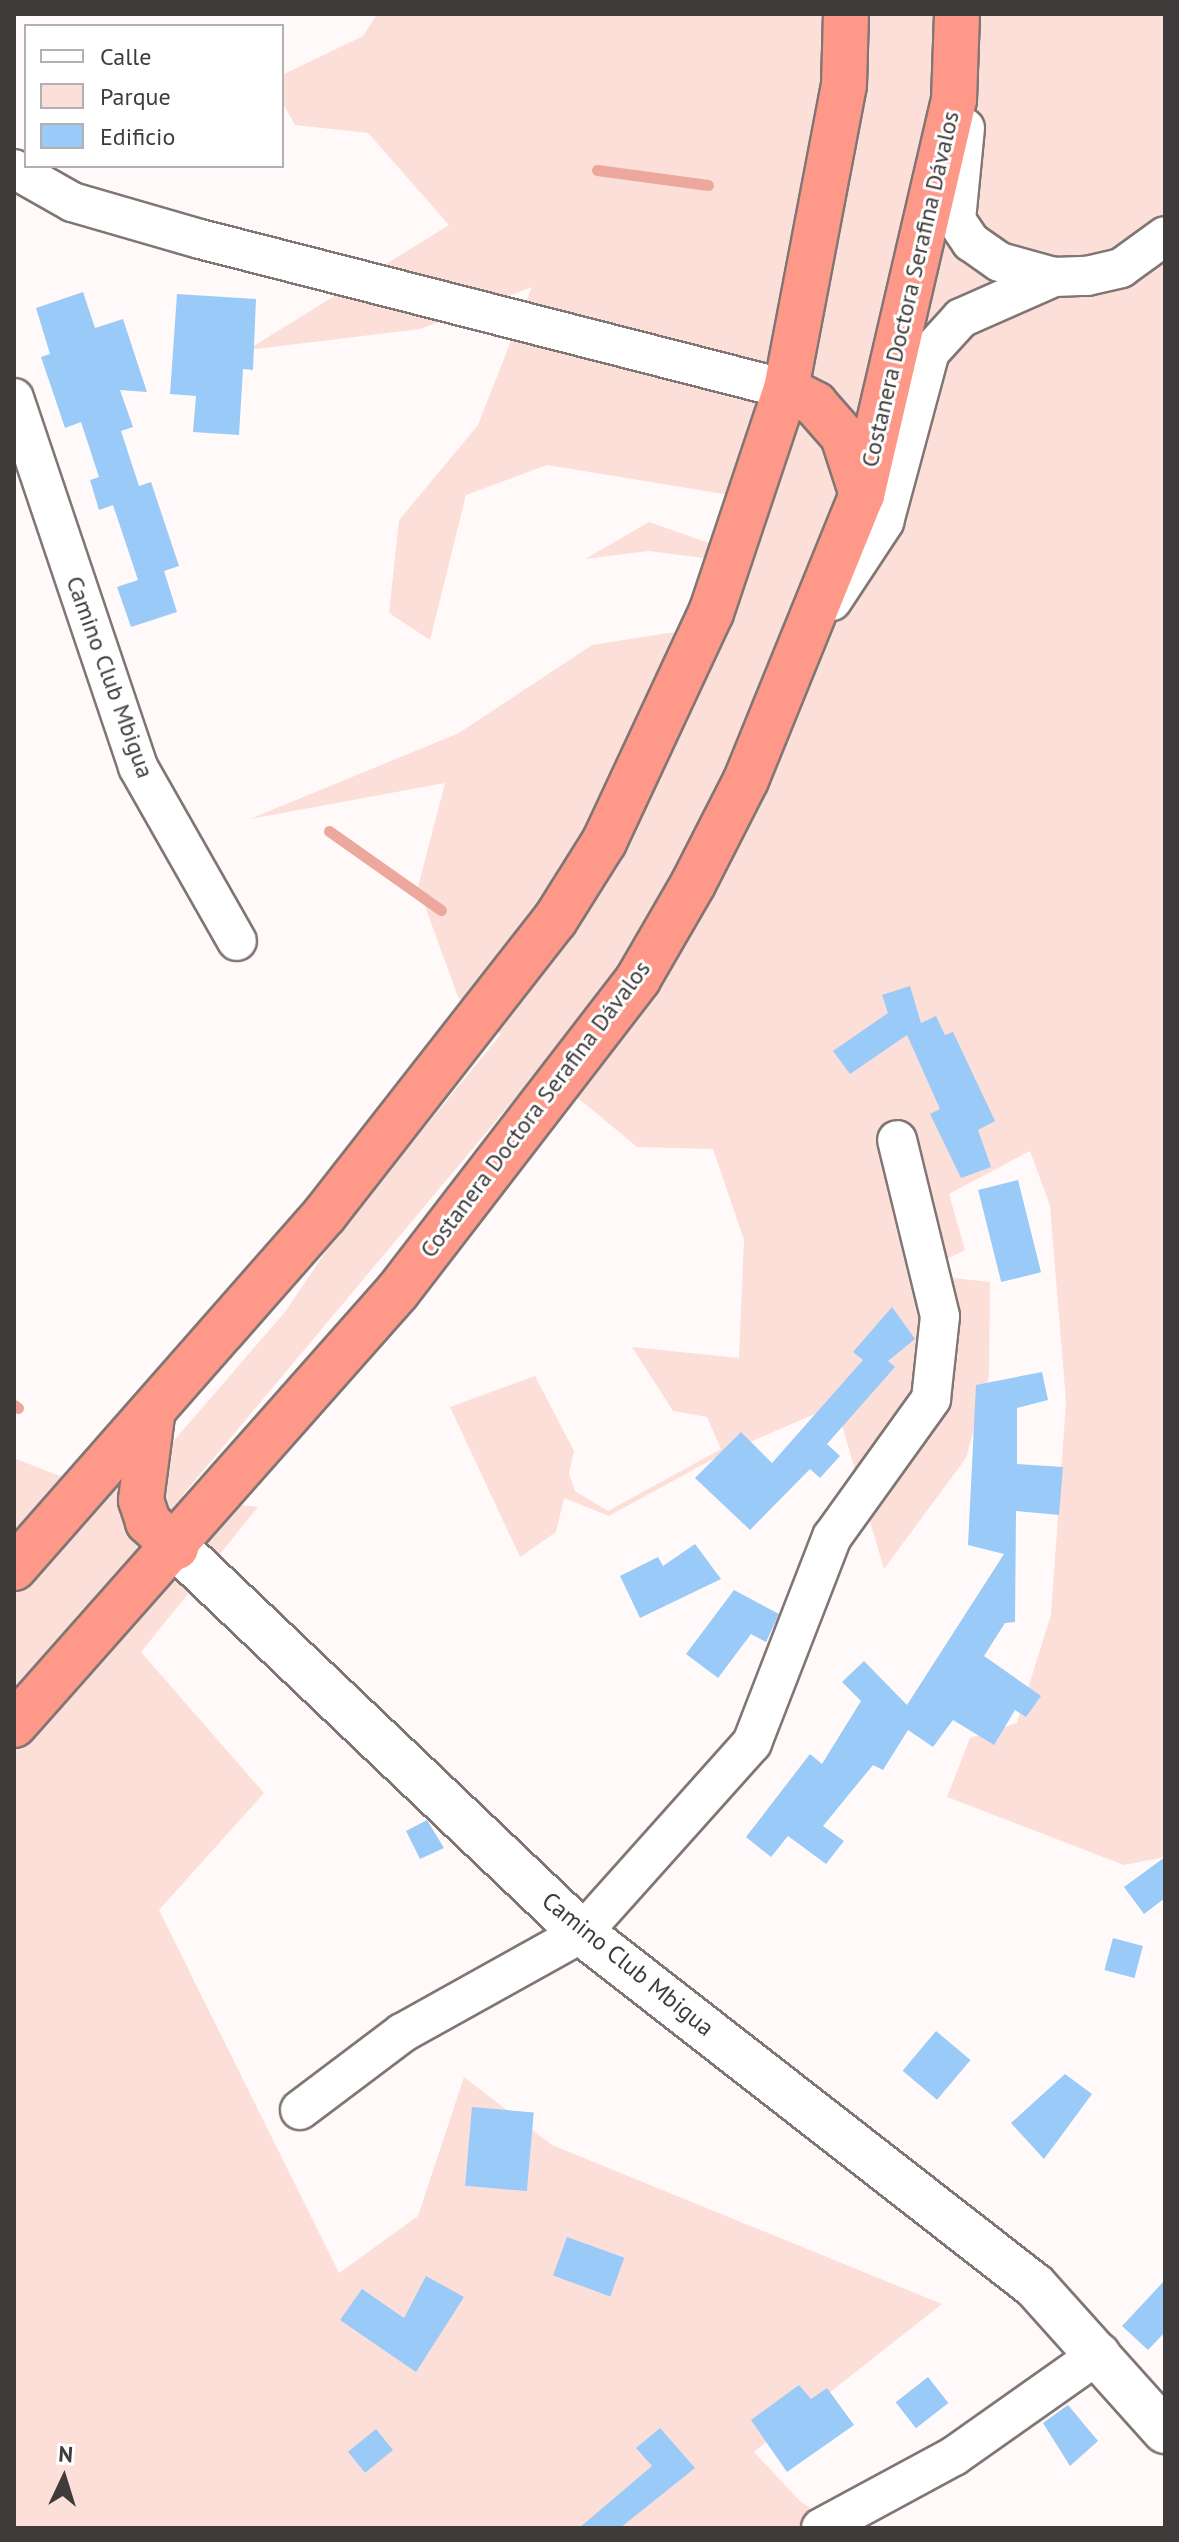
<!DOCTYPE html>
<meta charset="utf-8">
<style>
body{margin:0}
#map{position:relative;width:1179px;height:2542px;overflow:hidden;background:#fffaf9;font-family:"PT Sans",sans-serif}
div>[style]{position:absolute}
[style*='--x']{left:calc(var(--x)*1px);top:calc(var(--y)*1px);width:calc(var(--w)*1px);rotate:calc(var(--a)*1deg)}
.green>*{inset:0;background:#fcdfd9}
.stream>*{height:11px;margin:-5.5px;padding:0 5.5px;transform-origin:5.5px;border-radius:5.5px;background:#eca89c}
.building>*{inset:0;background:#9acaf8;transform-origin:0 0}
.roads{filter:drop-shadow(2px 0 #807674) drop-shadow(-2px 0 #807674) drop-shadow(0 2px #807674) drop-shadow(0 -2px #807674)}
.minor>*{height:38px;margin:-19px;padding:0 19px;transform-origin:19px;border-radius:19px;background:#fff}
.secondary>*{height:44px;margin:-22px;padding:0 22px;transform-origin:22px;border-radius:22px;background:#fff}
.trunk>*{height:44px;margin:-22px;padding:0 22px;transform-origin:22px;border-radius:22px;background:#fe9888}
span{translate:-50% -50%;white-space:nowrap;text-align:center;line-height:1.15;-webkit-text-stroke:6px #fff;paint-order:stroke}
.street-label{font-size:24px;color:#3f3b3a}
.frame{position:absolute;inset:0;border:16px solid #3f3b3a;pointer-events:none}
.legend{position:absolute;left:24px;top:24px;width:260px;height:144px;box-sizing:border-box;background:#fff;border:2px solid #b2b1b0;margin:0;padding:10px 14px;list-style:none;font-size:24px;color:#3f3b3a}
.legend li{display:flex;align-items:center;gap:16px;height:40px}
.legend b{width:40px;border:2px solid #b2b1b0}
.north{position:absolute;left:24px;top:2438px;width:80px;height:80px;-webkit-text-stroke:6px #fff;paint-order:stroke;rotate:4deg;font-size:22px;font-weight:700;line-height:32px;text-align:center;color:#3f3b3a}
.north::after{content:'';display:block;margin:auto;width:28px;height:36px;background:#3f3b3a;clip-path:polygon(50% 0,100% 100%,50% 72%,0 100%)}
</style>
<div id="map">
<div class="green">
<i style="clip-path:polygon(377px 14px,1165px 14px,1165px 1857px,1124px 1865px,947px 1797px,970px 1738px,1017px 1723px,1051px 1615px,1066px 1402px,1050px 1206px,1030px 1151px,949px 1194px,965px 1250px,918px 1274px,990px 1282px,989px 1376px,966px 1458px,884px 1569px,836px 1405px,722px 1454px,609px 1516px,564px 1498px,556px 1532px,520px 1557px,450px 1407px,535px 1376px,574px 1451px,569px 1473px,575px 1491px,608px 1511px,721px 1449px,707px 1417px,673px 1411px,632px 1347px,739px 1358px,744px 1240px,713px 1149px,637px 1147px,541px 1067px,182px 1496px,258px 1507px,141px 1652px,264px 1793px,159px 1910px,339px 2273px,418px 2216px,464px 2077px,552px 2145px,942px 2304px,754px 2452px,800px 2501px,839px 2528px,14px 2528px,14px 1458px,78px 1483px,164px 1452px,285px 1312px,339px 1232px,501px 1034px,458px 997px,418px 887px,445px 783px,250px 819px,459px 733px,592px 645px,700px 628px,711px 559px,649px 551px,585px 559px,649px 522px,738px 553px,730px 495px,547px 465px,466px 495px,430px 640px,389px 613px,399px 520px,478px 425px,532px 287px,420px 329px,247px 350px,449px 225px,368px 133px,295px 125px,282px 102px,282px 75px,363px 36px)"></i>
</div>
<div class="stream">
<i style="--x:597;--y:170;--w:112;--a:7.7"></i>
<i style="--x:329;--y:831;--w:137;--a:35.2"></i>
<i style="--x:14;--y:1405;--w:5;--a:37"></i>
</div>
<div class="building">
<i style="clip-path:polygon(83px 292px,95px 328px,123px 319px,147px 392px,120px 390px,133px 427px,121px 431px,139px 486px,151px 482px,179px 566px,164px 571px,177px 612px,131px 627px,117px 587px,138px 580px,113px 505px,99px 510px,90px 480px,99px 477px,81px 422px,65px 428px,41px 357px,50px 354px,36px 308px)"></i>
<i style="clip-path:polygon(177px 294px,256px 299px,253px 370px,243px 369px,239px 435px,193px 432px,196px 396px,170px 394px)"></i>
<i style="clip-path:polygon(910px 986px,921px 1023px,936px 1016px,945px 1035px,953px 1032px,995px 1121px,978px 1130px,991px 1167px,961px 1178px,930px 1114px,940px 1109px,907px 1035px,850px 1074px,833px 1051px,888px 1013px,882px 995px)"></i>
<i style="left:1018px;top:1180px;width:95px;height:41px;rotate:76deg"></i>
<i style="clip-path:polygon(892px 1307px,915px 1339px,888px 1361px,895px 1367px,827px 1444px,840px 1456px,820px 1478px,810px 1469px,750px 1530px,695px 1478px,741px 1432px,772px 1463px,863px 1360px,853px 1352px)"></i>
<i style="clip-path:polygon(1042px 1372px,1048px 1400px,1017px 1408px,1017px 1464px,1063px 1467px,1059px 1515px,1016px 1511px,1015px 1622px,1005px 1623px,984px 1656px,1041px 1696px,1026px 1717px,1015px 1710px,994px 1745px,953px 1720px,933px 1747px,908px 1730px,883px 1770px,873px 1765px,823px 1826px,844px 1841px,826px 1864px,788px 1836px,771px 1857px,746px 1837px,810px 1754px,822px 1764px,861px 1701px,842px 1682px,864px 1661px,907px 1705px,1004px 1554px,968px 1545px,976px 1385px)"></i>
<i style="clip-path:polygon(695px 1544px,721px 1579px,640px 1618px,620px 1576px,658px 1557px,663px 1566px)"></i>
<i style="clip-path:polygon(734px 1590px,779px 1614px,766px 1642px,751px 1634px,718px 1678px,686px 1654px)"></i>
<i style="clip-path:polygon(427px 1820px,444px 1848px,420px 1859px,406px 1831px)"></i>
<i style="clip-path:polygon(1165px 1857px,1165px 1898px,1144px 1914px,1124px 1887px)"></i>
<i style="left:1113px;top:1938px;width:31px;height:33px;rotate:15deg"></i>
<i style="left:936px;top:2031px;width:45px;height:52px;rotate:40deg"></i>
<i style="clip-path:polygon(1065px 2074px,1092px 2094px,1044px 2159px,1011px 2123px)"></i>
<i style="left:472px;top:2107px;width:62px;height:79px;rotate:5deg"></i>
<i style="left:567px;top:2237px;width:61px;height:41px;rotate:20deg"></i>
<i style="clip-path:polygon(426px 2276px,464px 2297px,416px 2372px,340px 2320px,362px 2289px,404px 2318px)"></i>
<i style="clip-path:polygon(1165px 2280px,1165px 2332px,1148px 2350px,1122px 2326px)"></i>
<i style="left:928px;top:2377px;width:33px;height:41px;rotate:52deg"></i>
<i style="clip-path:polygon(799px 2385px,811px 2399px,827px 2388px,854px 2425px,787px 2472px,751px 2420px)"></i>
<i style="clip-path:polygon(1068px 2405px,1098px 2441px,1070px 2466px,1043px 2423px)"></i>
<i style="clip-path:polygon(660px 2428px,695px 2468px,620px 2528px,579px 2528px,652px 2466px,636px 2448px)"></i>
<i style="left:376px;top:2429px;width:27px;height:36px;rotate:51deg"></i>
</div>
<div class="roads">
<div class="minor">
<i style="--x:965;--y:128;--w:92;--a:95.6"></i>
<i style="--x:956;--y:220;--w:27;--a:56"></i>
<i style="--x:971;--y:242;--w:35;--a:35"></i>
<i style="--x:1000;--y:262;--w:56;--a:15.5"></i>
<i style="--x:1054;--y:277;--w:33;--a:-2"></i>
<i style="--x:1087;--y:276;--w:35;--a:-13"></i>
<i style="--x:1121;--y:268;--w:54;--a:-36"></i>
<i style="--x:14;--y:169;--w:67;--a:29.6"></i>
<i style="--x:72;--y:202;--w:133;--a:16.1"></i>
<i style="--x:200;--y:239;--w:605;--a:14.36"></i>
<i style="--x:14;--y:398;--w:389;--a:71.4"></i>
<i style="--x:138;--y:767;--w:200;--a:60.4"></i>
<i style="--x:832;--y:601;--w:95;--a:-56.6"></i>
<i style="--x:884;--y:522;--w:176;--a:-74.9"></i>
<i style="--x:930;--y:352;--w:46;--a:-47.6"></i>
<i style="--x:961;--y:318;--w:102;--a:-23.8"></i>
<i style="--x:300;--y:2110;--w:128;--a:-37"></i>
<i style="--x:402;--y:2033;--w:206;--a:-29.1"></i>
<i style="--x:582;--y:1933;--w:255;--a:-48.2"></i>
<i style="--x:752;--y:1743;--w:221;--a:-68.8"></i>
<i style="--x:832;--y:1537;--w:170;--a:-54.3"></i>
<i style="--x:931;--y:1399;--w:83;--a:-83.8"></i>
<i style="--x:940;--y:1316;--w:181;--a:-103.7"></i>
<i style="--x:821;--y:2528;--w:151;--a:-28.4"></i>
<i style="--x:954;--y:2456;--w:179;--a:-35.2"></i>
</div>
<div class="secondary">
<i style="--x:176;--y:1547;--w:560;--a:43.55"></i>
<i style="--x:582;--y:1933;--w:574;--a:37.93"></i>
<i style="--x:1035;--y:2286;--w:195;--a:48.1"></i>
</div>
<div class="trunk">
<i style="--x:786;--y:389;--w:33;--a:27"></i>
<i style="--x:815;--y:404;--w:43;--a:48.8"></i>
<i style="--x:843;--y:436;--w:62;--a:72.1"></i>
<i style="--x:152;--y:1416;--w:85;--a:97.5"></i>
<i style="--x:141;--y:1500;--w:23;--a:72"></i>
<i style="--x:148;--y:1522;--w:38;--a:42"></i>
<i style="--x:14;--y:1568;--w:471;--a:-48.7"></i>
<i style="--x:325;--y:1214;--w:373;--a:-52"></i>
<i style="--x:555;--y:920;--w:92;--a:-57.9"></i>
<i style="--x:604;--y:842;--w:253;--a:-65"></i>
<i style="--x:711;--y:613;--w:236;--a:-71.5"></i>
<i style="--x:786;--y:389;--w:309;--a:-79.2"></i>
<i style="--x:844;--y:85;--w:71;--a:-88.4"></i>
<i style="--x:14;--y:1725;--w:579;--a:-48.5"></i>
<i style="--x:398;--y:1291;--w:394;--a:-52.4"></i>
<i style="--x:638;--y:979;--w:110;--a:-59.9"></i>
<i style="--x:693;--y:884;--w:117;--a:-63"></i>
<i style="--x:746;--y:780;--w:308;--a:-67.9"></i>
<i style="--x:862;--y:495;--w:406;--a:-76.9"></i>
<i style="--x:954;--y:100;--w:86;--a:-88"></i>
</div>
</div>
<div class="street-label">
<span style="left:910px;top:289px;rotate:-77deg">Costanera Doctora Serafina Dávalos</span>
<span style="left:110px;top:677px;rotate:70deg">Camino Club Mbigua</span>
<span style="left:535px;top:1109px;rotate:-53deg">Costanera Doctora Serafina Dávalos</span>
<span style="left:628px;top:1964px;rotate:39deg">Camino Club Mbigua</span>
</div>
<div class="frame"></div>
<ul class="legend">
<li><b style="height:10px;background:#fff"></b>Calle</li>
<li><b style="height:22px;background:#fcdfd9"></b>Parque</li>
<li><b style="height:22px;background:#9acaf8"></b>Edificio</li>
</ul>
<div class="north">N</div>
</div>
